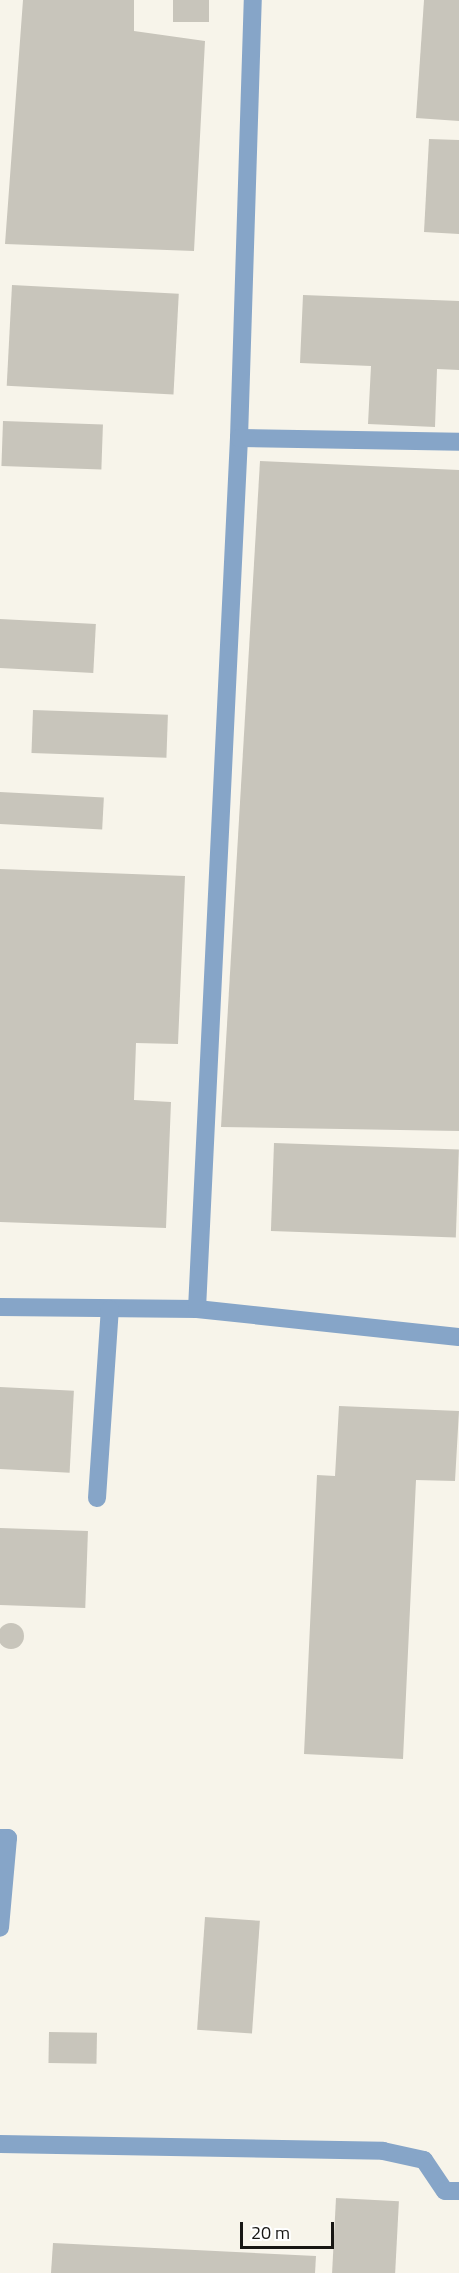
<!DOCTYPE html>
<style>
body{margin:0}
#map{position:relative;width:459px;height:2273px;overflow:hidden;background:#f7f4ea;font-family:"Titillium Web",sans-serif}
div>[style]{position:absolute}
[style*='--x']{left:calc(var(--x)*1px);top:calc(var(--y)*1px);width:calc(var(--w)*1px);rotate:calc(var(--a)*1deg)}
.building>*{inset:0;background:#c8c5bb;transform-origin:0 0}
.round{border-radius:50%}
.street>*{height:18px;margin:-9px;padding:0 9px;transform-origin:9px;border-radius:9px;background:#86a5c8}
span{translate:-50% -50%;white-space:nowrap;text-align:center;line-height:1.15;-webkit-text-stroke:6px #fff;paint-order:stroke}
.scale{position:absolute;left:240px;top:2222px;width:94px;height:27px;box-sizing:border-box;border:3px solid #171613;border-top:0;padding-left:8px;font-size:18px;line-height:21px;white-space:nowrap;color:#171613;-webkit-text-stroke:4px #fff;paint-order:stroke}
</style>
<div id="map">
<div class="building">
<i style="clip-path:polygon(23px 0,134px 0,134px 31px,205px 41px,194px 251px,5px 244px)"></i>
<i style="left:173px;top:0;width:36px;height:22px"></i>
<i style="clip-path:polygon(424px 0,459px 0,459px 121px,416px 118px)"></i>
<i style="clip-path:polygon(429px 139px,459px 140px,459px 234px,424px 232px)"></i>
<i style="left:12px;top:285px;width:167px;height:101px;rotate:3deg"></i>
<i style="clip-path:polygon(303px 295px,459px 301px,459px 370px,437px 369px,435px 427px,368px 424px,371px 366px,300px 363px)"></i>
<i style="left:3px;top:421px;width:100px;height:45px;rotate:2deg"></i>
<i style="clip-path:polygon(260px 461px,459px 470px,459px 1131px,221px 1127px)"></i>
<i style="left:0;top:619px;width:96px;height:49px;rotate:3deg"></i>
<i style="left:33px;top:710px;width:135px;height:43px;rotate:2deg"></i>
<i style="left:0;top:792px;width:104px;height:32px;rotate:3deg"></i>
<i style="clip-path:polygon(0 869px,185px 876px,178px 1044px,136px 1043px,134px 1100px,171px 1102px,166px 1228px,0 1222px)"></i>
<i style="left:274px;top:1143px;width:185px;height:88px;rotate:2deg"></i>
<i style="left:0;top:1387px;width:74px;height:82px;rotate:3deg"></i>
<i style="clip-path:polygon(339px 1406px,459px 1411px,455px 1481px,416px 1480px,403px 1759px,304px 1754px,317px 1475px,335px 1476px)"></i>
<i style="left:0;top:1528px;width:88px;height:77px;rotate:2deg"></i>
<i class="round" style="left:-2px;top:1623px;width:26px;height:26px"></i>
<i style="left:205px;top:1917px;width:55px;height:113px;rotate:4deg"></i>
<i style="left:49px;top:2032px;width:48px;height:31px;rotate:1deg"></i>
<i style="left:336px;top:2198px;width:63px;height:75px;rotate:3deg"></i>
<i style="clip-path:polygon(53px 2243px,316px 2256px,315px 2273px,51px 2273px)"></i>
</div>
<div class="street">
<i style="--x:239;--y:438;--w:438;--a:-88.2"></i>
<i style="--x:0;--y:1307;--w:197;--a:0.6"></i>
<i style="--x:197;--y:1309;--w:263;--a:6.1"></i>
<i style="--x:197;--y:1309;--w:872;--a:-87.24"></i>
<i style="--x:239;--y:438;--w:220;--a:1"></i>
<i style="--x:97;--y:1498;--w:189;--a:-86.1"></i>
<i style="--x:0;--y:1838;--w:8;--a:0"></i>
<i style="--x:8;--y:1838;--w:90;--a:95.1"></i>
<i style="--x:0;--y:2144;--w:383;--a:1"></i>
<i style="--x:383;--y:2151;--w:42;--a:12.4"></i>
<i style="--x:424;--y:2160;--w:37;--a:56"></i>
<i style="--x:445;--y:2191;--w:14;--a:0"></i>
</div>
<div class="scale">20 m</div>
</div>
